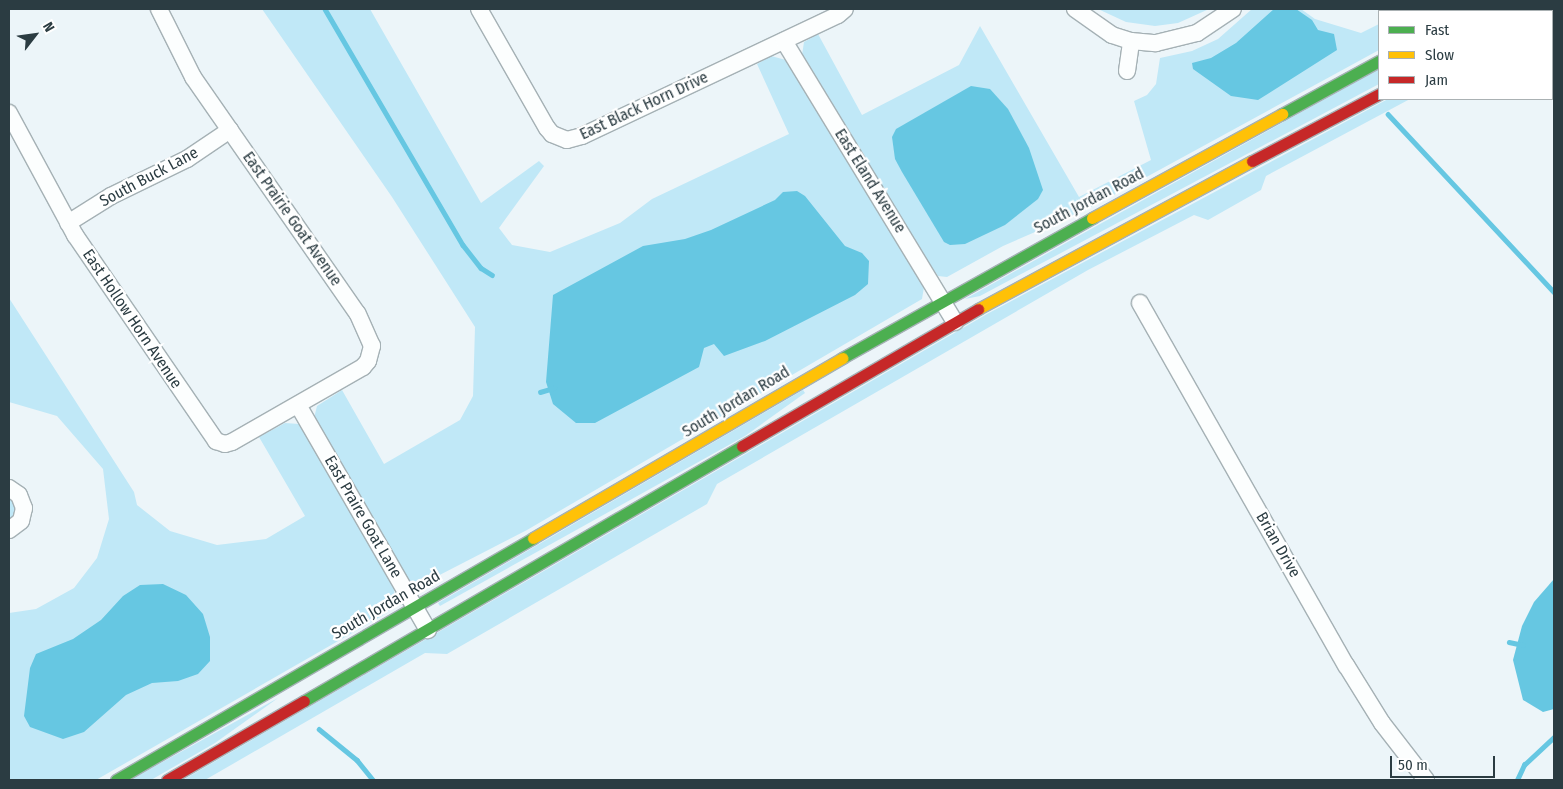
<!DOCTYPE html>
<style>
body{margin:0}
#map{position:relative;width:1563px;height:789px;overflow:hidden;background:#ecf5f9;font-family:"Fira Sans Condensed",sans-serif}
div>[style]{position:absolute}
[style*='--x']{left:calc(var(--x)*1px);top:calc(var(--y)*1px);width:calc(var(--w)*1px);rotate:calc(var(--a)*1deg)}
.green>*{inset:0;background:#c0e8f7}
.water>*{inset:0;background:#66c7e2}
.stream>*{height:4.5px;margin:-2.25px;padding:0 2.25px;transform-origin:2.25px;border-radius:2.25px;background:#66c7e2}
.roads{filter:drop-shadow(1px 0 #a5b1b5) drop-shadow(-1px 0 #a5b1b5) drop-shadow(0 1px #a5b1b5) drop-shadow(0 -1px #a5b1b5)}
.street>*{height:16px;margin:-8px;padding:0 8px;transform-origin:8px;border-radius:8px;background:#fcfefe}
.fast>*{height:11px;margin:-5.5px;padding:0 5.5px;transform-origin:5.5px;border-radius:5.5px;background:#4caf50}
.slow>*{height:11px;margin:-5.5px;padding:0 5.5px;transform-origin:5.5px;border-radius:5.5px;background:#ffc107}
.jam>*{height:11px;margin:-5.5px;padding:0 5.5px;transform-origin:5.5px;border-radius:5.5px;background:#c62828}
span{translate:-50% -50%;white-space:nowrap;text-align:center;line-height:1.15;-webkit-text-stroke:4.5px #fff;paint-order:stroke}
.street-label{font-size:16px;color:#2b3c42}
.frame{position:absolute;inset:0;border:10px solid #2b3c42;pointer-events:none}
.legend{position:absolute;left:1378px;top:10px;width:175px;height:90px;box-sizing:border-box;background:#fff;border:1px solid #aab1b3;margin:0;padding:6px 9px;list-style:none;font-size:15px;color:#2b3c42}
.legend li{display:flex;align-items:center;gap:10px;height:25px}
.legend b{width:25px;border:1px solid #aab1b3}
.north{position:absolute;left:10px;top:10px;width:50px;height:50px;-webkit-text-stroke:4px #fff;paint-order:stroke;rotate:60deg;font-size:14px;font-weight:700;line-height:20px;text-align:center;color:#2b3c42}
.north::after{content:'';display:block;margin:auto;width:18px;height:22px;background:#2b3c42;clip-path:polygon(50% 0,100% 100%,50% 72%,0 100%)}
.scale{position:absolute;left:1390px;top:756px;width:105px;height:22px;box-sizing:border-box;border:2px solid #2b3c42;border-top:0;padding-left:6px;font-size:15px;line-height:18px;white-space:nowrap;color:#2b3c42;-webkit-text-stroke:4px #fff;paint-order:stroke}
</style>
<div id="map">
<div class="green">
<i style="clip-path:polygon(262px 9px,370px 9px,481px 203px,539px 161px,544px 166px,499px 228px,512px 245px,550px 252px,620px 223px,652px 199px,789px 134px,757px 64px,771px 56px,786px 60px,924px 287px,922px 299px,527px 530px,426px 582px,413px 583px,408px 579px,314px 418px,317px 406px,342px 390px,384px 464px,460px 420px,473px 396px,475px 327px,392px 197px)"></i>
<i style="clip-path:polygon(1098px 9px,1209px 9px,1178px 23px,1155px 26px,1126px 22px)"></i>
<i style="clip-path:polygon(1252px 9px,1301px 9px,1315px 19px,1361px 33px,1379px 24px,1379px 50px,1086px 210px,1003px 246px,947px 277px,938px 276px,930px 264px,802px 55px,804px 42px,818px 34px,862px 115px,959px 65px,980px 26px,1079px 197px,1151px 160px,1134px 101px,1147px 95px,1156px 84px,1160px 58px,1192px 51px,1218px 39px)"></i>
<i style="clip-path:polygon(1408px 9px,1462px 9px,1403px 11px)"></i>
<i style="clip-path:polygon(1379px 69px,1379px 84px,980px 296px,965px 299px)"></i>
<i style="clip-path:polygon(1388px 99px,1410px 99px,1266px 176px,1261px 190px,1208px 220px,1194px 215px,1088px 270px,717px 484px,707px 504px,447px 654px,425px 653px,205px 780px,183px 780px,987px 314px)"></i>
<i style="clip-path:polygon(9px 298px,134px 492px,137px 505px,170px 531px,217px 545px,266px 539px,305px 516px,259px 437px,285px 423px,299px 424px,394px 587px,395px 605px,387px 613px,96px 780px,9px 780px,9px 613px,36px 609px,74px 588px,97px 558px,109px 519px,103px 469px,57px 416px,9px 402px)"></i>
<i style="clip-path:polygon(803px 390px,805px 393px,745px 436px,440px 606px,438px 603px)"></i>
<i style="clip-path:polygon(9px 493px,14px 497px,18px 512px,9px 523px)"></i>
<i style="clip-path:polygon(278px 698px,215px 743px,151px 780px,130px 780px)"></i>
</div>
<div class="water">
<i style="clip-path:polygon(1274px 9px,1296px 9px,1312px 20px,1318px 30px,1334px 34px,1337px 50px,1258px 100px,1231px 96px,1193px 69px,1192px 63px,1211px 58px,1236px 43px)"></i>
<i style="clip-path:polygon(971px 86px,990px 89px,1008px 109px,1029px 148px,1043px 190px,1038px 199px,1005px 225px,965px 244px,950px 245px,944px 242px,902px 172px,895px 159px,892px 137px,896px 129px)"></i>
<i style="clip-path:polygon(797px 191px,805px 196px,845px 246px,862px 253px,869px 261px,868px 284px,855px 295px,765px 341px,724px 356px,714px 344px,704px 348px,699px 367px,595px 423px,576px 423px,553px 404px,546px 382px,553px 295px,643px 246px,685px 239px,711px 230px,775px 200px,783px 192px)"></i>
<i style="clip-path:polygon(1554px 579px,1554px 709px,1543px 712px,1523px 700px,1513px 660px,1522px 626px,1534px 602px)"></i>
<i style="clip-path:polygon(163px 584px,186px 595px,203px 614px,210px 637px,210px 661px,198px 674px,178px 681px,152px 683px,126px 695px,84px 732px,63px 739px,30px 727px,24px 716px,30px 668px,36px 654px,73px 639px,101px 620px,123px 596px,140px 585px)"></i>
</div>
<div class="stream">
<i style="--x:325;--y:9;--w:273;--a:59.7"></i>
<i style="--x:463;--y:245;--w:29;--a:52"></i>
<i style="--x:481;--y:268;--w:13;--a:32"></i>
<i style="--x:1388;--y:114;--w:243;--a:47"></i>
<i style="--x:540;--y:392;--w:15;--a:-16"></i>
<i style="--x:1509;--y:642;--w:14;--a:12"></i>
<i style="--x:319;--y:729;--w:49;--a:39.2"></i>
<i style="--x:357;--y:760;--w:26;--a:51"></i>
<i style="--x:1517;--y:780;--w:17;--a:-65"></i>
<i style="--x:1524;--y:765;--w:41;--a:-43"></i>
</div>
<div class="roads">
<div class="street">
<i style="--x:479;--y:9;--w:137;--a:60.3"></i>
<i style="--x:547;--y:128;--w:8;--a:50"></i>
<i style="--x:552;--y:134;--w:16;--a:22"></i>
<i style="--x:567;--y:140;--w:16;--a:-15"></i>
<i style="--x:582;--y:136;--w:283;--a:-25.3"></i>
<i style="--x:838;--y:15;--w:9;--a:-41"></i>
<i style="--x:1075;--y:9;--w:45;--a:35.1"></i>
<i style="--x:1112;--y:35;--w:20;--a:18"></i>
<i style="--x:1131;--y:41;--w:25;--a:5"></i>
<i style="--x:1156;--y:43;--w:42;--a:-13.7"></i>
<i style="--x:1197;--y:33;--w:43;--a:-33.7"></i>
<i style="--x:784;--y:41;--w:329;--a:58.7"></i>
<i style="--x:1127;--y:71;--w:30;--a:-82"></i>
<i style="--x:9;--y:113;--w:139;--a:61.6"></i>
<i style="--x:75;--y:235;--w:250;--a:55.6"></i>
<i style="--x:216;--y:441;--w:9;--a:18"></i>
<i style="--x:225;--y:444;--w:7;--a:-16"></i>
<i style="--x:232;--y:442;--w:151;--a:-29.8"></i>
<i style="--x:363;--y:367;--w:8;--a:-50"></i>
<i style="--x:368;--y:361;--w:16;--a:-75"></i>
<i style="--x:372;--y:346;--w:36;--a:-114"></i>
<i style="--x:357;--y:313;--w:287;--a:-124.8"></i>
<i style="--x:193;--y:77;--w:76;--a:-116.6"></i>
<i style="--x:68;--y:223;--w:51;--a:-32.1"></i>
<i style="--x:111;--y:196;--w:85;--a:-26"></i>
<i style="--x:187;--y:159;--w:52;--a:-34"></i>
<i style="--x:1140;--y:303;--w:417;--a:60.4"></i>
<i style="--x:1346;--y:665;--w:68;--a:58.2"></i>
<i style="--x:1382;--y:723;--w:72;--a:52.3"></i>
<i style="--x:298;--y:405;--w:260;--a:60"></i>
<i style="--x:9;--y:488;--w:12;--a:35"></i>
<i style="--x:19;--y:495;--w:14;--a:69"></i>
<i style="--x:24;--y:508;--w:13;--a:103"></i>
<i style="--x:21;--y:521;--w:15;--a:143"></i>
</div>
<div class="fast">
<i style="--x:1282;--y:114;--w:111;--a:-28.7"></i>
<i style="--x:842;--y:358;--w:287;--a:-29.2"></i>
<i style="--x:304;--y:701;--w:507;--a:-30.21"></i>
<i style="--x:116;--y:780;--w:482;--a:-30.1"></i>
</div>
<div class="slow">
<i style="--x:1476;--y:11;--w:5;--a:-22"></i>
<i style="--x:1534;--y:11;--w:4;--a:-27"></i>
<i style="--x:1092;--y:218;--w:217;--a:-28.7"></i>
<i style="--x:978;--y:309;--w:311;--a:-28.4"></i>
<i style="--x:533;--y:538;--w:358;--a:-30.2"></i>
</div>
<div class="jam">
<i style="--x:1252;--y:161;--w:144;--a:-27.8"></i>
<i style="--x:742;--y:446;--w:273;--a:-30.1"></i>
<i style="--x:167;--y:780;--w:158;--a:-30"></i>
</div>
</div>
<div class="street-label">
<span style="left:644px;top:106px;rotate:-25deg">East Black Horn Drive</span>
<span style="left:149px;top:177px;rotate:-28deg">South Buck Lane</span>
<span style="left:870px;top:181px;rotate:58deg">East Eland Avenue</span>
<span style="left:1089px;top:201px;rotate:-28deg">South Jordan Road</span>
<span style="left:292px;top:219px;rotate:55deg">East Prairie Goat Avenue</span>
<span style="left:132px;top:319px;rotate:56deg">East Hollow Horn Avenue</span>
<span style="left:736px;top:402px;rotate:-31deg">South Jordan Road</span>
<span style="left:363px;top:517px;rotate:60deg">East Praire Goat Lane</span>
<span style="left:1278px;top:545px;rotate:60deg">Brian Drive</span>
<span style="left:386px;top:605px;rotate:-30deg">South Jordan Road</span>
</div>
<div class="frame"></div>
<ul class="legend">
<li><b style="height:6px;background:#4caf50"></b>Fast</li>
<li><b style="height:6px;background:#ffc107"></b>Slow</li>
<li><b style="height:6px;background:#c62828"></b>Jam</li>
</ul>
<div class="north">N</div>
<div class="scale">50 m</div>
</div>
